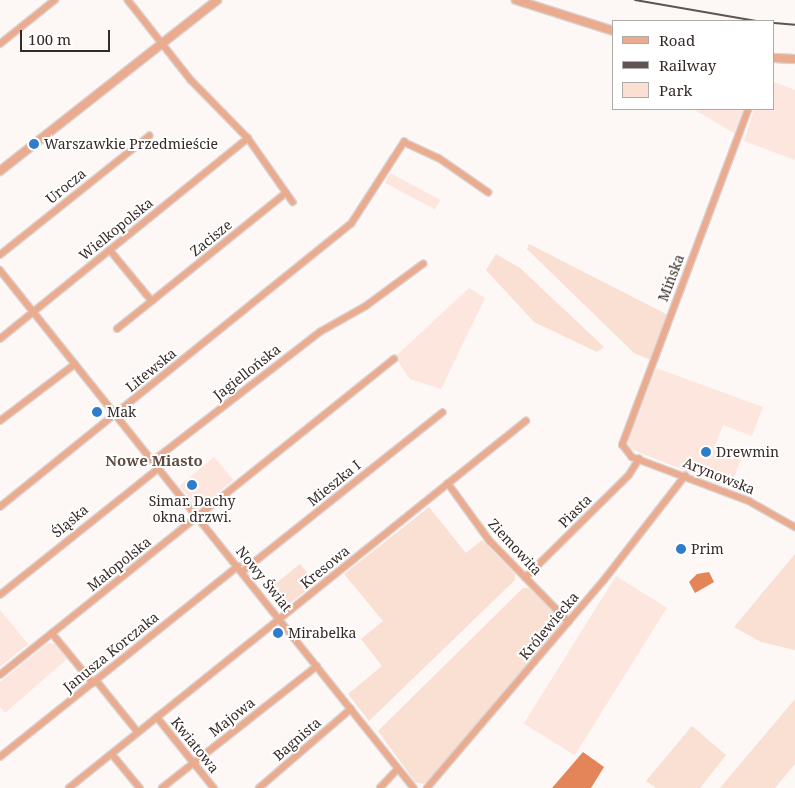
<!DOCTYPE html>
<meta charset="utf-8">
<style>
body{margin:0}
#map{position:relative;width:795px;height:788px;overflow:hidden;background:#fdf7f5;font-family:"Noto Serif",serif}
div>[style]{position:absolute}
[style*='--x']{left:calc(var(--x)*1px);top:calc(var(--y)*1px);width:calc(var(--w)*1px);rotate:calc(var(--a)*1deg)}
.built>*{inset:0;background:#fce6dd;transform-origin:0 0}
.green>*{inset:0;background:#fadfd3}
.water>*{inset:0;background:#e38559}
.roads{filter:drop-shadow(1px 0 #d9d2d0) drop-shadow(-1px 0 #d9d2d0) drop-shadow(0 1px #d9d2d0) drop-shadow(0 -1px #d9d2d0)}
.minor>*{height:5.5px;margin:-2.75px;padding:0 2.75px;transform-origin:2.75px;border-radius:2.75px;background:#ebab8e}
.tertiary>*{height:8px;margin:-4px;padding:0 4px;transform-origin:4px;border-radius:4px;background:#ebab8e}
.rail>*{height:2px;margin:-1px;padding:0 1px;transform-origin:1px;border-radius:1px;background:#5e5451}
.dots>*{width:14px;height:14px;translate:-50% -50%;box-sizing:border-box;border:2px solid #fff;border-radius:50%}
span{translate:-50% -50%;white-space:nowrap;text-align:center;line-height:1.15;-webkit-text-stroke:4px #fff;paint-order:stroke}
.poi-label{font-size:14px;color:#352a26}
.left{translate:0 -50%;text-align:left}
.street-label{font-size:14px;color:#352a26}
.neighbourhood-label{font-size:15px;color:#614b41;font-weight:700}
.legend{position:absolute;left:612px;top:20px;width:162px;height:90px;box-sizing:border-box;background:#fff;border:1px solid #aeaaa8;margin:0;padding:6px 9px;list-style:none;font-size:15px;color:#352a26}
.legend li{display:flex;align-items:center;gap:10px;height:25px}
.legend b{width:25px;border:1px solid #aeaaa8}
.scale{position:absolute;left:20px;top:30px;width:90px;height:22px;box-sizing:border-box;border:2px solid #352a26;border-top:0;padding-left:6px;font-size:15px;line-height:18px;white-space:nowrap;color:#352a26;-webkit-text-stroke:4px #fff;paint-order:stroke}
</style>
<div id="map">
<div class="built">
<i style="clip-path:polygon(774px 82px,795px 90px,795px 160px,744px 141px,754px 109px,774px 109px)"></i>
<i style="clip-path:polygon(693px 109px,744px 109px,734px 133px)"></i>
<i style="left:390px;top:173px;width:57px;height:11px;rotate:28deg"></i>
<i style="clip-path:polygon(469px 288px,485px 298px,441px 389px,410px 379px,395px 357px)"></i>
<i style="clip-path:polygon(656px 368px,763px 407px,752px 436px,723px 425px,714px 449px,741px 459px,730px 488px,630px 449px,628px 441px)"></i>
<i style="left:214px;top:457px;width:30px;height:45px;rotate:50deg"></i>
<i style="left:616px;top:576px;width:60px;height:174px;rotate:32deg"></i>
<i style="clip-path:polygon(0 610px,28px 644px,0 667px)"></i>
<i style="clip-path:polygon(48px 643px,55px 644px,67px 659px,5px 713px,0 707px,0 682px)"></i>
</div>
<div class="green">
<i style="clip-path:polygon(529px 244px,668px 315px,651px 360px,634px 353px,527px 249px)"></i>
<i style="clip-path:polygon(496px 254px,520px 268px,604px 347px,597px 352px,534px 322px,486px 270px)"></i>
<i style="clip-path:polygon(429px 507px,466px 553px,482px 540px,515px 574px,515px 580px,369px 721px,348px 694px,382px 666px,361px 639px,383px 621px,344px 574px)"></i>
<i style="clip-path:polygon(795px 554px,795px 650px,761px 642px,734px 627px)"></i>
<i style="clip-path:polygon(300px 564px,316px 583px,284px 608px,278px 607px,265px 592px)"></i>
<i style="clip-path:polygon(523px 588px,529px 588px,561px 618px,562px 626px,432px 778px,423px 784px,415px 782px,378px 731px)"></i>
<i style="clip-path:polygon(795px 699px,795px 764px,775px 788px,720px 788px)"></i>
<i style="clip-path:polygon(692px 726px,726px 755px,700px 788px,656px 788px,646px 781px)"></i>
</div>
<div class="water">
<i style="clip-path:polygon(709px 572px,714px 582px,695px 593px,689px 582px,697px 574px)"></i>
<i style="clip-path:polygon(583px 752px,604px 767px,591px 788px,552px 788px)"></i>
</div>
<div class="roads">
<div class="minor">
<i style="--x:128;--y:0;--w:102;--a:51.8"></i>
<i style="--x:191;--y:80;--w:81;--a:45.5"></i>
<i style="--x:248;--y:138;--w:78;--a:54.9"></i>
<i style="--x:0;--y:44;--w:70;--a:-38.7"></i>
<i style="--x:749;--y:109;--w:359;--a:110.6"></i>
<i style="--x:623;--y:445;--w:15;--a:53"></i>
<i style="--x:632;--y:457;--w:125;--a:20.6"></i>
<i style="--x:749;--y:501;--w:53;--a:29.5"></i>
<i style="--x:110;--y:250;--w:66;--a:50.5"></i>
<i style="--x:152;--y:301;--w:172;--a:-38.9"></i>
<i style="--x:0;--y:255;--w:191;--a:-38.6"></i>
<i style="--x:0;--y:270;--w:663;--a:51.37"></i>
<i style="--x:117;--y:329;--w:45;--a:-38.7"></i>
<i style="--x:0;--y:339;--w:319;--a:-39"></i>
<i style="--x:0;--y:421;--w:94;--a:-37.2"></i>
<i style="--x:153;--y:461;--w:211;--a:-37.7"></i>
<i style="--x:320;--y:332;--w:53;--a:-29.5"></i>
<i style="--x:366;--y:306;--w:71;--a:-36.4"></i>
<i style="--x:448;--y:483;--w:72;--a:54.1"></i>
<i style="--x:490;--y:541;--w:113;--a:45.7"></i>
<i style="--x:0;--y:507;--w:451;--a:-38.9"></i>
<i style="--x:351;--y:224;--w:98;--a:-57.1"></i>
<i style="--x:404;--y:142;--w:38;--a:25"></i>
<i style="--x:439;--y:158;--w:60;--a:34.8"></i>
<i style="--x:242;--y:572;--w:256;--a:-38.5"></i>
<i style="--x:525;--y:578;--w:146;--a:-44.7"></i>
<i style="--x:629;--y:475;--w:19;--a:-58"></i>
<i style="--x:0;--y:595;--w:203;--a:-38.6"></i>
<i style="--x:52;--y:633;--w:65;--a:50.6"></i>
<i style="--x:0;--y:675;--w:505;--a:-38.73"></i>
<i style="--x:96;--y:680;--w:67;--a:51.1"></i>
<i style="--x:157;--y:717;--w:91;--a:51.2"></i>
<i style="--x:112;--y:754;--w:44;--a:50.5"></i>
<i style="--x:0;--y:757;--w:305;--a:-38.7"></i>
<i style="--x:69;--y:788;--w:586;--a:-38.77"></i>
<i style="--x:162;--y:788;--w:197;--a:-38.2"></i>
<i style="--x:259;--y:788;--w:121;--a:-40.7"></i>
<i style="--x:380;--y:788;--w:26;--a:-47"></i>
<i style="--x:427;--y:788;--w:273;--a:-49.6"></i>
<i style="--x:604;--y:580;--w:132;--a:-52.1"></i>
</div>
<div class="tertiary">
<i style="--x:516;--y:0;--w:103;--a:17.6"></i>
<i style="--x:774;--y:58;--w:21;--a:3"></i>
<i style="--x:0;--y:171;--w:276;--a:-38.2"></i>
</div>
</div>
<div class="rail">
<i style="--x:635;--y:0;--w:123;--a:9.8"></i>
<i style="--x:774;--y:23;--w:21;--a:5"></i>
</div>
<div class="dots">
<i style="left:34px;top:144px;background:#2e7ccc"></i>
<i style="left:97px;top:412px;background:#2e7ccc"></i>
<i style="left:706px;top:452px;background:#2e7ccc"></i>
<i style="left:192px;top:485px;background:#2e7ccc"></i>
<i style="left:681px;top:549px;background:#2e7ccc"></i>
<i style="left:278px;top:633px;background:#2e7ccc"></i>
</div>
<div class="poi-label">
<span class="left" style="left:44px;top:144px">Warszawkie Przedmieście</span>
<span class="left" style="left:107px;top:412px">Mak</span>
<span class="left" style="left:716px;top:452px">Drewmin</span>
<span style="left:192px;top:509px">Simar. Dachy<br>okna drzwi.</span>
<span class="left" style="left:691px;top:549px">Prim</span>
<span class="left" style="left:288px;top:633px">Mirabelka</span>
</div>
<div class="street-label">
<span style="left:66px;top:186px;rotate:-39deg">Urocza</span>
<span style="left:116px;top:229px;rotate:-39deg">Wielkopolska</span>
<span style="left:211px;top:238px;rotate:-39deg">Zacisze</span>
<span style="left:671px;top:278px;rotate:-69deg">Mińska</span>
<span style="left:151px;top:370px;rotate:-39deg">Litewska</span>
<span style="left:247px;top:372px;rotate:-38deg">Jagiellońska</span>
<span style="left:719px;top:476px;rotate:22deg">Arynowska</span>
<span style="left:334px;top:483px;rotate:-39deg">Mieszka I</span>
<span style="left:575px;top:511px;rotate:-45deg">Piasta</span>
<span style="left:70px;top:521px;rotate:-40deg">Śląska</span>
<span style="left:515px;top:547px;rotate:47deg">Ziemowita</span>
<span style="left:119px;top:564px;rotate:-39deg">Małopolska</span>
<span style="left:325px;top:567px;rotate:-39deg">Kresowa</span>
<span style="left:264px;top:579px;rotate:51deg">Nowy Świat</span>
<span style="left:549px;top:626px;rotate:-50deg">Królewiecka</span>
<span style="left:111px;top:652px;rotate:-39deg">Janusza Korczaka</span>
<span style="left:232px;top:717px;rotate:-38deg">Majowa</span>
<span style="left:297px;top:739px;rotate:-41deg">Bagnista</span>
<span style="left:195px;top:745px;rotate:51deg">Kwiatowa</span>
</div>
<div class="neighbourhood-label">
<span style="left:154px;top:461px">Nowe Miasto</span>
</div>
<ul class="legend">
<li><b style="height:6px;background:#ebab8e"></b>Road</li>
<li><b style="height:6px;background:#5e5451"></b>Railway</li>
<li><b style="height:14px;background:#fadfd3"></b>Park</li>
</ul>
<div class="scale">100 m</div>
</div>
